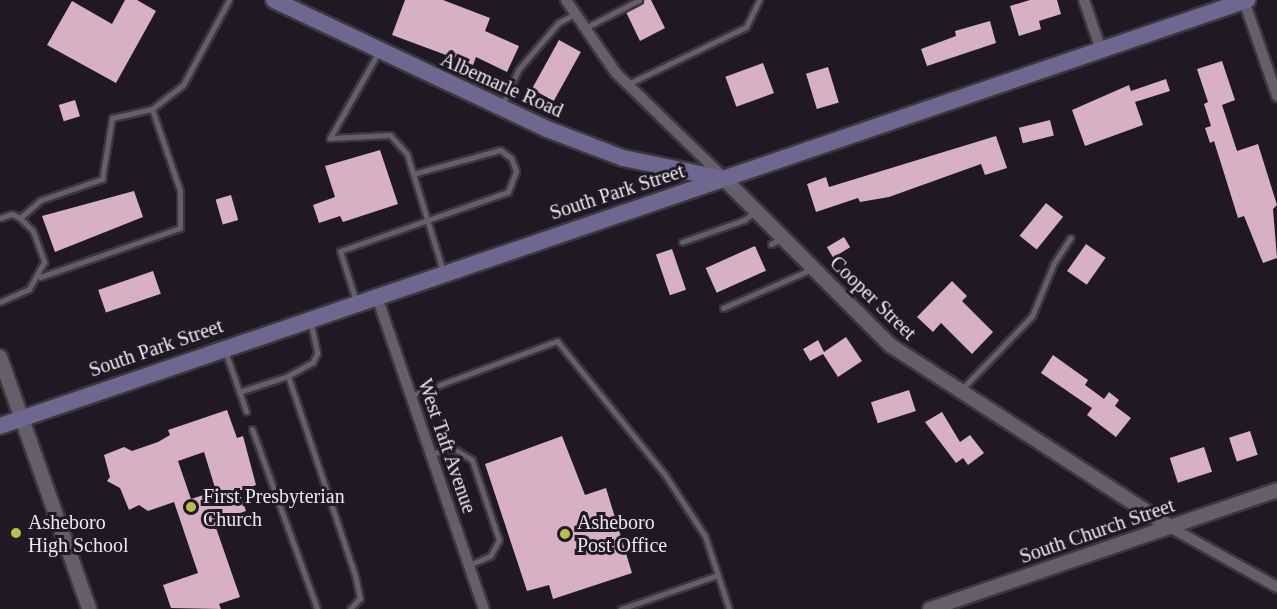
<!DOCTYPE html>
<style>
body{margin:0}
#map{position:relative;width:1277px;height:609px;overflow:hidden;background:#201924;font-family:"Times New Roman",serif}
div>[style]{position:absolute}
[style*='--x']{left:calc(var(--x)*1px);top:calc(var(--y)*1px);width:calc(var(--w)*1px);rotate:calc(var(--a)*1deg)}
.building>*{inset:0;background:#d7b0c4;transform-origin:0 0}
.roads{filter:drop-shadow(2px 0 #3c373f) drop-shadow(-2px 0 #3c373f) drop-shadow(0 2px #3c373f) drop-shadow(0 -2px #3c373f)}
.service>*{height:5px;margin:-2.5px;padding:0 2.5px;transform-origin:2.5px;border-radius:2.5px;background:#665e6b}
.minor>*{height:10px;margin:-5px;padding:0 5px;transform-origin:5px;border-radius:5px;background:#665e6b}
.tertiary>*{height:14px;margin:-7px;padding:0 7px;transform-origin:7px;border-radius:7px;background:#665e6b}
.secondary>*{height:16px;margin:-8px;padding:0 8px;transform-origin:8px;border-radius:8px;background:#6e6890}
.dots>*{width:16px;height:16px;translate:-50% -50%;box-sizing:border-box;border:3px solid #201924;border-radius:50%}
span{translate:-50% -50%;white-space:nowrap;text-align:center;line-height:1.15;-webkit-text-stroke:6px #201924;paint-order:stroke}
.street-label{font-size:20px;color:#ede8f0}
.poi-label{font-size:20px;color:#ede8f0}
.left{translate:0 -50%;text-align:left}
</style>
<div id="map">
<div class="building">
<i style="clip-path:polygon(125px 0,137px 0,156px 11px,116px 83px,47px 45px,72px 1px,112px 24px)"></i>
<i style="clip-path:polygon(405px 0,443px 0,490px 18px,485px 31px,519px 46px,507px 72px,476px 57px,473px 65px,392px 35px)"></i>
<i style="clip-path:polygon(644px 0,651px 0,665px 28px,640px 41px,626px 12px)"></i>
<i style="clip-path:polygon(1030px 0,1057px 0,1061px 14px,1039px 21px,1041px 29px,1019px 36px,1010px 6px)"></i>
<i style="clip-path:polygon(990px 21px,996px 43px,927px 66px,921px 49px,956px 36px,955px 31px)"></i>
<i style="left:559px;top:40px;width:25px;height:56px;rotate:29deg"></i>
<i style="clip-path:polygon(1222px 61px,1235px 100px,1222px 105px,1237px 151px,1258px 144px,1277px 205px,1273px 209px,1277px 258px,1263px 263px,1244px 216px,1238px 218px,1214px 141px,1210px 143px,1205px 128px,1211px 126px,1204px 104px,1208px 102px,1197px 69px)"></i>
<i style="left:763px;top:63px;width:32px;height:40px;rotate:70deg"></i>
<i style="left:828px;top:67px;width:37px;height:23px;rotate:73deg"></i>
<i style="clip-path:polygon(1166px 79px,1170px 91px,1135px 102px,1143px 125px,1085px 146px,1072px 110px,1129px 85px,1131px 91px)"></i>
<i style="left:75px;top:100px;width:17px;height:17px;rotate:73deg"></i>
<i style="left:1050px;top:120px;width:16px;height:32px;rotate:76deg"></i>
<i style="clip-path:polygon(996px 136px,1007px 168px,985px 175px,981px 164px,889px 197px,860px 202px,858px 198px,816px 212px,807px 184px,826px 177px,829px 187px)"></i>
<i style="clip-path:polygon(380px 150px,398px 204px,343px 222px,340px 216px,319px 223px,313px 205px,335px 197px,325px 166px)"></i>
<i style="clip-path:polygon(134px 191px,143px 217px,55px 252px,42px 216px)"></i>
<i style="left:231px;top:195px;width:26px;height:16px;rotate:74deg"></i>
<i style="left:1046px;top:203px;width:22px;height:42px;rotate:39deg"></i>
<i style="left:844px;top:237px;width:12px;height:20px;rotate:59deg"></i>
<i style="left:1086px;top:244px;width:24px;height:33px;rotate:35deg"></i>
<i style="left:755px;top:246px;width:27px;height:54px;rotate:66deg"></i>
<i style="left:672px;top:249px;width:43px;height:17px;rotate:71deg"></i>
<i style="left:153px;top:271px;width:24px;height:58px;rotate:71deg"></i>
<i style="clip-path:polygon(952px 281px,967px 296px,962px 301px,993px 332px,972px 354px,941px 323px,933px 332px,917px 317px)"></i>
<i style="clip-path:polygon(846px 337px,862px 361px,838px 377px,823px 354px,810px 361px,803px 349px,818px 340px,824px 352px)"></i>
<i style="clip-path:polygon(1053px 355px,1088px 380px,1085px 385px,1104px 399px,1109px 392px,1119px 400px,1115px 406px,1131px 418px,1116px 437px,1087px 415px,1092px 408px,1041px 373px)"></i>
<i style="left:909px;top:390px;width:22px;height:40px;rotate:72deg"></i>
<i style="clip-path:polygon(evenodd,227px 410px,237px 438px,243px 436px,256px 485px,239px 491px,246px 511px,214px 522px,240px 597px,219px 604px,221px 609px,171px 608px,163px 585px,198px 573px,174px 502px,148px 511px,139px 505px,129px 510px,120px 488px,107px 481px,110px 477px,104px 455px,124px 447px,132px 451px,158px 442px,170px 435px,168px 430px,227px 410px,204px 452px,216px 491px,191px 499px,178px 461px,204px 452px)"></i>
<i style="clip-path:polygon(942px 412px,960px 442px,970px 435px,984px 453px,968px 465px,963px 458px,956px 463px,925px 422px)"></i>
<i style="left:1250px;top:431px;width:25px;height:22px;rotate:72deg"></i>
<i style="clip-path:polygon(562px 436px,585px 495px,606px 488px,632px 573px,553px 599px,549px 585px,527px 591px,485px 464px)"></i>
<i style="left:1204px;top:447px;width:26px;height:36px;rotate:72deg"></i>
</div>
<div class="roads">
<div class="service">
<i style="--x:585;--y:28;--w:61;--a:-27.4"></i>
<i style="--x:378;--y:53;--w:98;--a:119.5"></i>
<i style="--x:330;--y:138;--w:60;--a:-2.9"></i>
<i style="--x:390;--y:135;--w:25;--a:48"></i>
<i style="--x:407;--y:154;--w:122;--a:72.9"></i>
<i style="--x:628;--y:84;--w:131;--a:-25.8"></i>
<i style="--x:746;--y:27;--w:30;--a:-64"></i>
<i style="--x:502;--y:105;--w:38;--a:-65"></i>
<i style="--x:518;--y:70;--w:62;--a:-49.6"></i>
<i style="--x:558;--y:23;--w:18;--a:-29"></i>
<i style="--x:152;--y:109;--w:39;--a:-38"></i>
<i style="--x:183;--y:85;--w:97;--a:-61.6"></i>
<i style="--x:0;--y:218;--w:13;--a:-18"></i>
<i style="--x:12;--y:214;--w:9;--a:27"></i>
<i style="--x:20;--y:218;--w:18;--a:45"></i>
<i style="--x:33;--y:231;--w:33;--a:70"></i>
<i style="--x:44;--y:262;--w:31;--a:119"></i>
<i style="--x:29;--y:289;--w:32;--a:156"></i>
<i style="--x:20;--y:218;--w:28;--a:-41"></i>
<i style="--x:41;--y:200;--w:65;--a:-19"></i>
<i style="--x:102;--y:179;--w:62;--a:-80.7"></i>
<i style="--x:112;--y:118;--w:41;--a:-12.7"></i>
<i style="--x:152;--y:109;--w:87;--a:71.1"></i>
<i style="--x:180;--y:191;--w:37;--a:90"></i>
<i style="--x:180;--y:228;--w:148;--a:160.7"></i>
<i style="--x:682;--y:242;--w:66;--a:-19.5"></i>
<i style="--x:744;--y:220;--w:15;--a:-37"></i>
<i style="--x:771;--y:244;--w:13;--a:-29"></i>
<i style="--x:356;--y:301;--w:52;--a:-107.7"></i>
<i style="--x:340;--y:251;--w:178;--a:-19.4"></i>
<i style="--x:508;--y:192;--w:22;--a:-69"></i>
<i style="--x:516;--y:171;--w:14;--a:-111"></i>
<i style="--x:511;--y:158;--w:14;--a:-144"></i>
<i style="--x:500;--y:150;--w:90;--a:164.6"></i>
<i style="--x:723;--y:308;--w:97;--a:-23.7"></i>
<i style="--x:311;--y:324;--w:30;--a:78"></i>
<i style="--x:317;--y:353;--w:10;--a:114"></i>
<i style="--x:313;--y:362;--w:29;--a:151"></i>
<i style="--x:288;--y:376;--w:210;--a:71.4"></i>
<i style="--x:355;--y:575;--w:24;--a:78"></i>
<i style="--x:360;--y:598;--w:15;--a:132"></i>
<i style="--x:225;--y:351;--w:64;--a:70.7"></i>
<i style="--x:960;--y:391;--w:104;--a:-46.2"></i>
<i style="--x:1032;--y:316;--w:57;--a:-67.5"></i>
<i style="--x:1054;--y:263;--w:30;--a:-57"></i>
<i style="--x:239;--y:392;--w:52;--a:-18.1"></i>
<i style="--x:410;--y:396;--w:157;--a:-20.5"></i>
<i style="--x:557;--y:341;--w:172;--a:51.1"></i>
<i style="--x:665;--y:475;--w:73;--a:56.7"></i>
<i style="--x:705;--y:536;--w:77;--a:71.8"></i>
<i style="--x:252;--y:429;--w:191;--a:70.1"></i>
<i style="--x:431;--y:454;--w:23;--a:-15"></i>
<i style="--x:453;--y:448;--w:22;--a:32"></i>
<i style="--x:472;--y:460;--w:84;--a:71.4"></i>
<i style="--x:499;--y:540;--w:18;--a:119"></i>
<i style="--x:490;--y:556;--w:23;--a:157"></i>
<i style="--x:621;--y:609;--w:103;--a:-19.3"></i>
</div>
<div class="minor">
<i style="--x:566;--y:0;--w:88;--a:55.6"></i>
<i style="--x:616;--y:73;--w:148;--a:44.2"></i>
<i style="--x:1084;--y:0;--w:53;--a:71.2"></i>
<i style="--x:1244;--y:1;--w:101;--a:70.8"></i>
<i style="--x:376;--y:294;--w:333;--a:71.1"></i>
<i style="--x:1170;--y:527;--w:123;--a:29.3"></i>
</div>
<div class="tertiary">
<i style="--x:724;--y:179;--w:235;--a:45"></i>
<i style="--x:890;--y:345;--w:334;--a:33"></i>
<i style="--x:0;--y:357;--w:267;--a:70.5"></i>
<i style="--x:930;--y:609;--w:367;--a:-18.9"></i>
</div>
<div class="secondary">
<i style="--x:274;--y:0;--w:302;--a:25.3"></i>
<i style="--x:547;--y:129;--w:81;--a:20.9"></i>
<i style="--x:623;--y:158;--w:99;--a:11.7"></i>
<i style="--x:0;--y:426;--w:1318;--a:-18.86"></i>
</div>
</div>
<div class="dots">
<i style="left:191px;top:507px;background:#b6c148"></i>
<i style="left:16px;top:533px;background:#b6c148"></i>
<i style="left:565px;top:534px;background:#b6c148"></i>
</div>
<div class="street-label">
<span style="left:502px;top:85px;rotate:24deg">Albemarle Road</span>
<span style="left:617px;top:192px;rotate:-18deg">South Park Street</span>
<span style="left:873px;top:298px;rotate:44deg">Cooper Street</span>
<span style="left:156px;top:348px;rotate:-19deg">South Park Street</span>
<span style="left:447px;top:446px;rotate:71deg">West Taft Avenue</span>
<span style="left:1097px;top:531px;rotate:-19deg">South Church Street</span>
</div>
<div class="poi-label">
<span class="left" style="left:203px;top:508px">First Presbyterian<br>Church</span>
<span class="left" style="left:28px;top:534px">Asheboro<br>High School</span>
<span class="left" style="left:577px;top:534px">Asheboro<br>Post Office</span>
</div>
</div>
